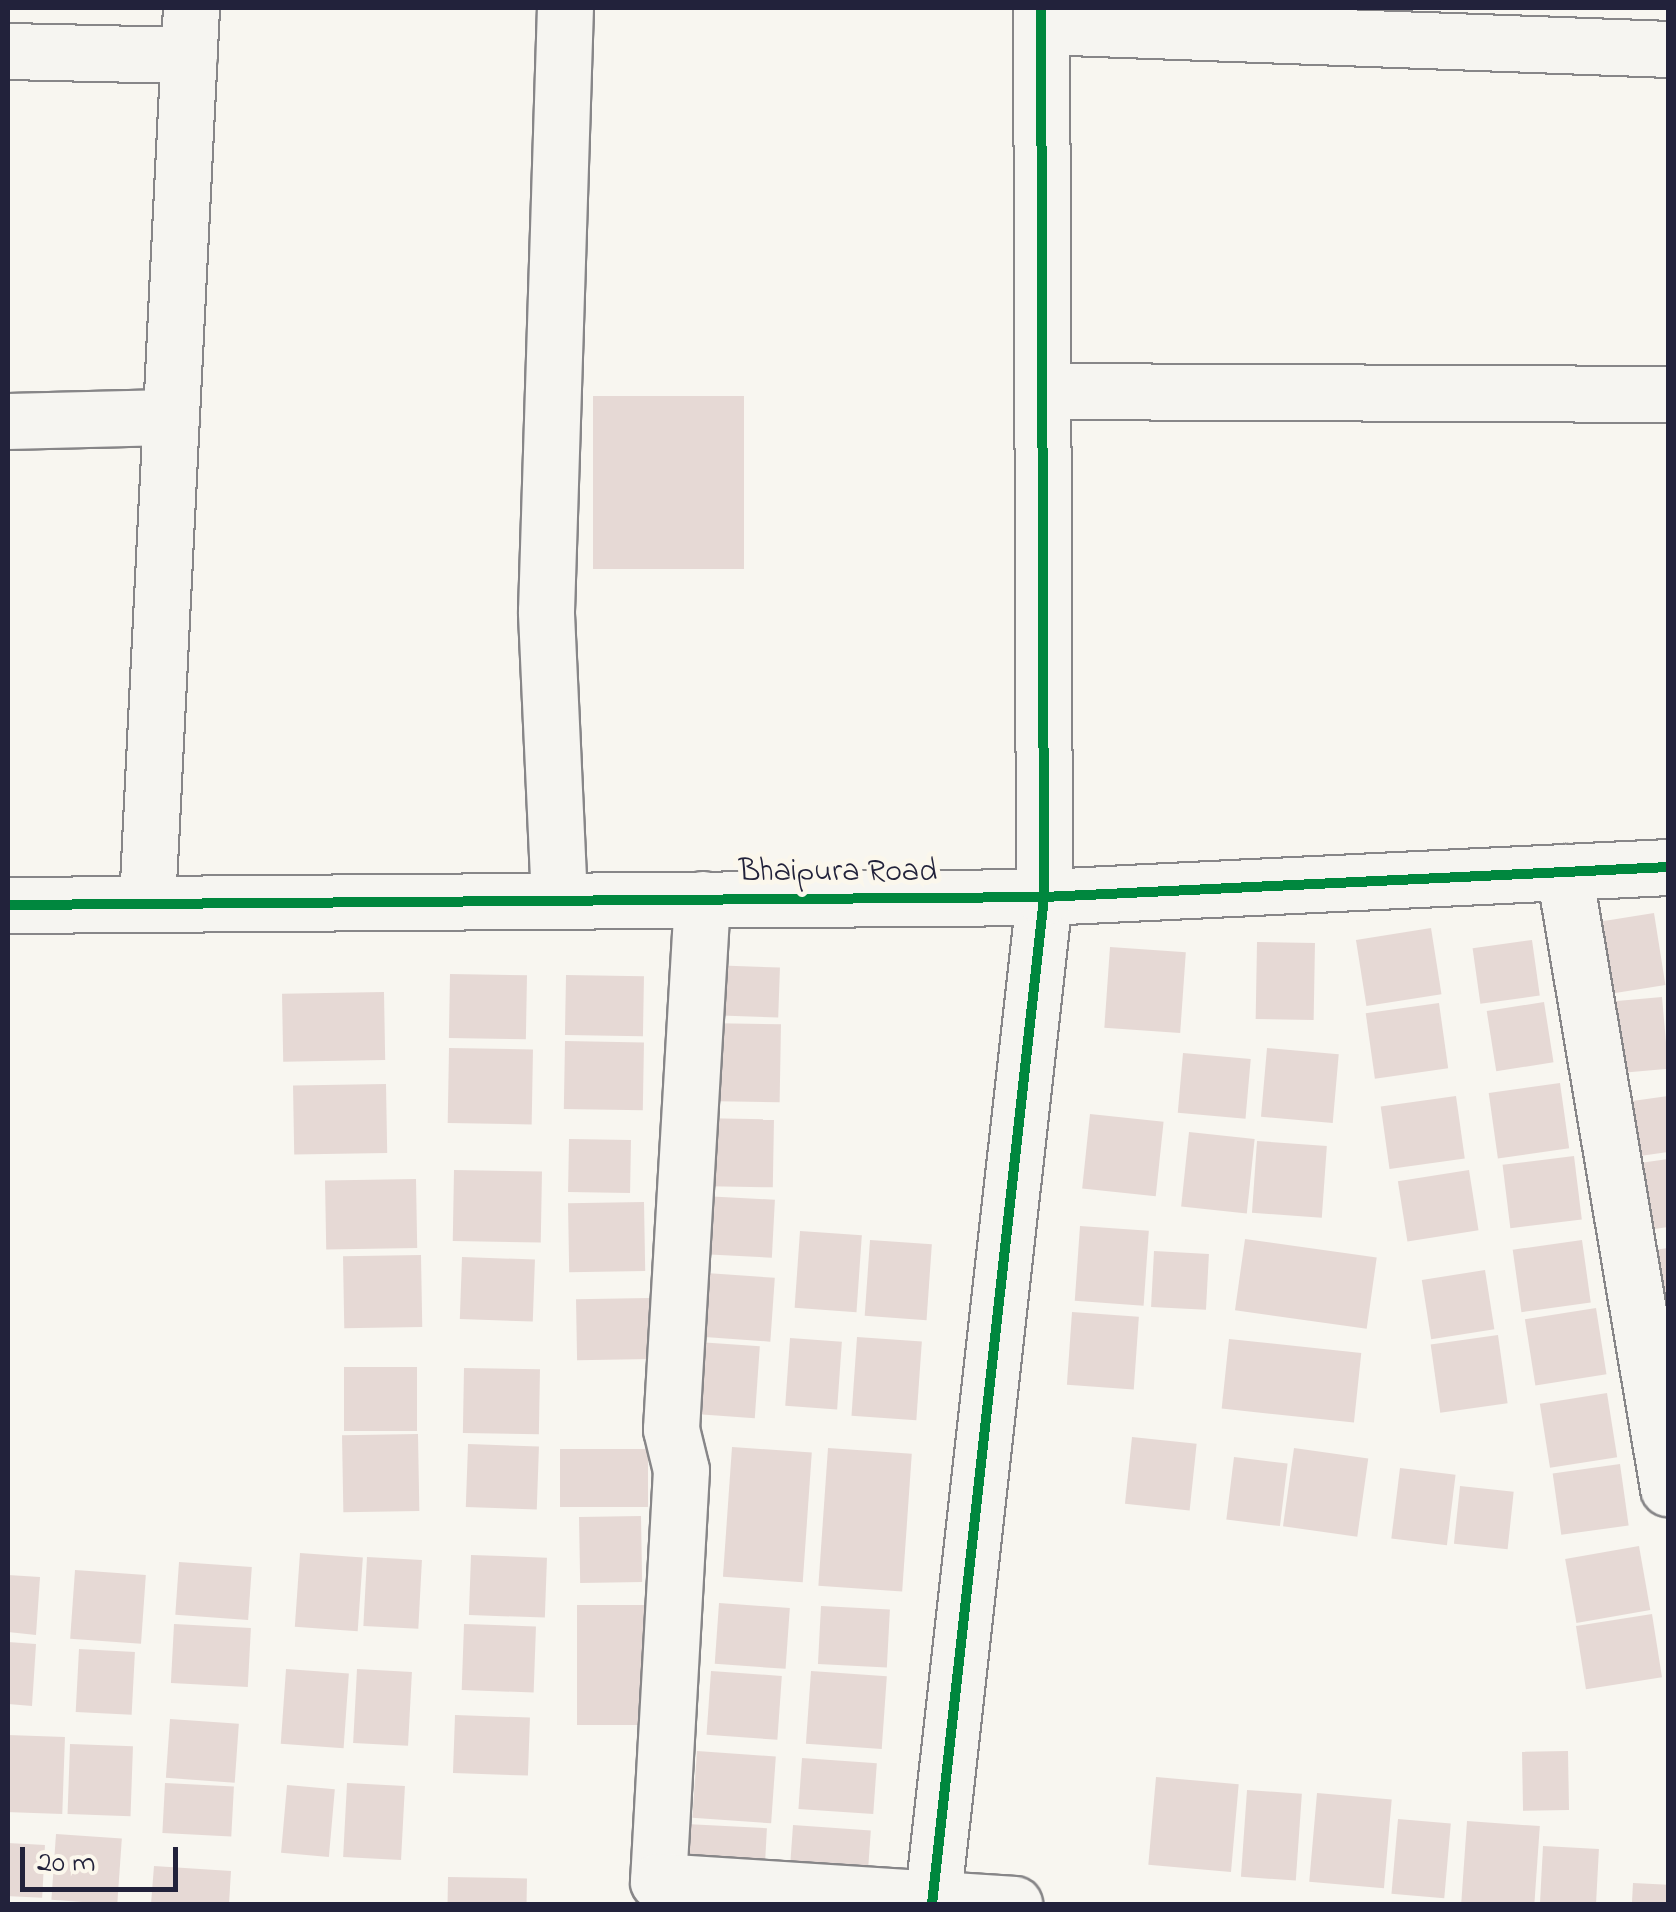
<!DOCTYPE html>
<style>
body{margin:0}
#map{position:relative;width:1676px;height:1912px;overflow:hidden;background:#f8f6f0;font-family:"Indie Flower",sans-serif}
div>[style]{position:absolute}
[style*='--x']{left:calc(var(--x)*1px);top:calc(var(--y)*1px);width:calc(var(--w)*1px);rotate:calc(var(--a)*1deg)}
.building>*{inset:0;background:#e6d9d5;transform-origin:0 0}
.roads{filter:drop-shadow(2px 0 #878688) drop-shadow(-2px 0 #878688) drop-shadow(0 2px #878688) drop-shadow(0 -2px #878688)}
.street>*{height:55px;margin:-27.5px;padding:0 27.5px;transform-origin:27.5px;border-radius:27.5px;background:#f6f5f1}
.secondary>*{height:55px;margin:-27.5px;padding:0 27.5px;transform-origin:27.5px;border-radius:27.5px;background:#f6f5f1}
.cycleway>*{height:10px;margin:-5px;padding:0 5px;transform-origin:5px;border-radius:5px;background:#00873e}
span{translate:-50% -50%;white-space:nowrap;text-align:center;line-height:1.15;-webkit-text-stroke:10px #fbf7ec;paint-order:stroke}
.street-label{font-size:32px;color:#22223b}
.frame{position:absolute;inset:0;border:10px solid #22223b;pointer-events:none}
.scale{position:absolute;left:20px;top:1847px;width:158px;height:45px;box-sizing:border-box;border:5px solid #22223b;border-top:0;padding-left:12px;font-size:30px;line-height:35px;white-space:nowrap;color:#22223b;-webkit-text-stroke:8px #fbf7ec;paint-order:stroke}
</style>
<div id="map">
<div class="building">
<i style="left:593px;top:396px;width:151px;height:173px"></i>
<i style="left:1654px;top:913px;width:73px;height:65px;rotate:81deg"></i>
<i style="left:1431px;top:928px;width:67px;height:76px;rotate:81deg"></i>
<i style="left:1532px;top:940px;width:56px;height:60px;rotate:82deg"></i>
<i style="left:1257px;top:942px;width:58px;height:77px;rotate:1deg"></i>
<i style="left:1110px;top:947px;width:76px;height:81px;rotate:4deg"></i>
<i style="left:708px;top:965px;width:72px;height:50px;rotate:2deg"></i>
<i style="left:450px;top:974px;width:77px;height:64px;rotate:1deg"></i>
<i style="left:566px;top:975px;width:78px;height:60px;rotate:1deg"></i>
<i style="left:384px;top:992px;width:68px;height:102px;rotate:89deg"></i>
<i style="left:1662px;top:997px;width:72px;height:65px;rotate:85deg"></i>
<i style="left:1544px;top:1002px;width:61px;height:58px;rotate:81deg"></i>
<i style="left:1439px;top:1003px;width:66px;height:74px;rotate:82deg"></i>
<i style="left:703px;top:1023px;width:78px;height:78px;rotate:1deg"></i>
<i style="left:565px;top:1041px;width:79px;height:68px;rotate:1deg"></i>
<i style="left:449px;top:1048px;width:84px;height:75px;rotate:1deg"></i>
<i style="left:1267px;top:1048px;width:72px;height:69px;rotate:5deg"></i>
<i style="left:1183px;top:1053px;width:68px;height:60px;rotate:5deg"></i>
<i style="left:1560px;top:1083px;width:66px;height:72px;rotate:82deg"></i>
<i style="left:386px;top:1084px;width:69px;height:93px;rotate:89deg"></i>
<i style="left:1456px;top:1096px;width:63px;height:76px;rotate:82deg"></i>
<i style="clip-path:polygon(1668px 1096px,1668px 1152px,1626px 1158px,1618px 1103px)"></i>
<i style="left:1090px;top:1114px;width:74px;height:75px;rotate:6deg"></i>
<i style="left:697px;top:1118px;width:77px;height:68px;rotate:1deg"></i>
<i style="left:1189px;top:1132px;width:66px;height:75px;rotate:6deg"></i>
<i style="left:569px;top:1139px;width:62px;height:53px;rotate:1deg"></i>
<i style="left:1257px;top:1141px;width:70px;height:72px;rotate:4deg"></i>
<i style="left:1574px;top:1156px;width:64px;height:72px;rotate:83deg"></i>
<i style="clip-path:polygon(1668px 1159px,1668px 1227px,1628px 1233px,1619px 1166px)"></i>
<i style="left:454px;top:1170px;width:88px;height:71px;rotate:1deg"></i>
<i style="left:1469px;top:1170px;width:61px;height:72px;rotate:81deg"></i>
<i style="left:416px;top:1179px;width:69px;height:91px;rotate:89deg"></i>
<i style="left:703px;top:1196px;width:72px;height:58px;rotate:3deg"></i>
<i style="left:644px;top:1202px;width:69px;height:76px;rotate:89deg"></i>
<i style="left:1080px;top:1226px;width:69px;height:75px;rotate:4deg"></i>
<i style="left:800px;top:1231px;width:62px;height:77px;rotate:4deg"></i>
<i style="left:1245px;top:1239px;width:133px;height:72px;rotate:8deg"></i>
<i style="left:870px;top:1240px;width:62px;height:76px;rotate:4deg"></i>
<i style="left:1582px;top:1240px;width:63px;height:70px;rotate:82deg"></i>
<i style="clip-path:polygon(1668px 1248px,1668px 1311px,1656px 1313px,1647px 1251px)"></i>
<i style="left:1154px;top:1251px;width:55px;height:56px;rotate:3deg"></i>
<i style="left:421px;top:1255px;width:72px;height:78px;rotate:89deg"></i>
<i style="left:462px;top:1257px;width:73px;height:62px;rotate:2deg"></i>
<i style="left:1485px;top:1270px;width:60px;height:64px;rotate:81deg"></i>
<i style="left:692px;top:1272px;width:83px;height:64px;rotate:4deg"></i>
<i style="left:649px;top:1298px;width:61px;height:73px;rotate:89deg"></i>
<i style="left:1596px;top:1308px;width:67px;height:72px;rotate:81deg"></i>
<i style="left:1072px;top:1312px;width:67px;height:73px;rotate:4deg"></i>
<i style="left:1498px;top:1335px;width:69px;height:68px;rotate:82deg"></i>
<i style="left:857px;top:1337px;width:65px;height:79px;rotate:4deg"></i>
<i style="left:790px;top:1338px;width:52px;height:68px;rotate:4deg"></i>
<i style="left:1229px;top:1339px;width:133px;height:70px;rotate:6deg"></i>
<i style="left:683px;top:1341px;width:77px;height:72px;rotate:4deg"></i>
<i style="left:417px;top:1367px;width:64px;height:73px;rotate:90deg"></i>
<i style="left:464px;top:1368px;width:76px;height:65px;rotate:1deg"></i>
<i style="left:1607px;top:1393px;width:65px;height:68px;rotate:81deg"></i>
<i style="left:418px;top:1434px;width:77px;height:76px;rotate:89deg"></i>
<i style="left:1132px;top:1437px;width:65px;height:67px;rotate:6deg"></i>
<i style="left:468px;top:1444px;width:71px;height:63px;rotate:2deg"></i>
<i style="left:732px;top:1447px;width:80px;height:130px;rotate:4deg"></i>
<i style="left:828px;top:1448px;width:84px;height:138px;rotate:4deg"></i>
<i style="left:1294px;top:1448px;width:75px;height:79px;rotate:8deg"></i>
<i style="left:648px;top:1449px;width:58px;height:88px;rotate:90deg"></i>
<i style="left:1234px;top:1457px;width:54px;height:63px;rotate:7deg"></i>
<i style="left:1620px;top:1464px;width:62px;height:68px;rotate:82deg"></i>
<i style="left:1400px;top:1468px;width:56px;height:71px;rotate:7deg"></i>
<i style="left:1460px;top:1486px;width:54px;height:58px;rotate:6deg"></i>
<i style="left:641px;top:1516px;width:66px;height:62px;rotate:89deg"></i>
<i style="left:1639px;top:1546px;width:65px;height:75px;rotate:80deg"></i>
<i style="left:300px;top:1553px;width:63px;height:74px;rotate:4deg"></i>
<i style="left:471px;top:1555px;width:76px;height:60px;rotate:2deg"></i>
<i style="left:367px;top:1557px;width:55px;height:69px;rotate:3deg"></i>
<i style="left:179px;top:1562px;width:73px;height:53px;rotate:4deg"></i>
<i style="left:75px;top:1570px;width:71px;height:69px;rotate:4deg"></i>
<i style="clip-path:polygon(8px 1575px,40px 1577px,36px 1635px,8px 1632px)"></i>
<i style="left:719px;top:1603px;width:71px;height:61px;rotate:4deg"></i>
<i style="left:577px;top:1605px;width:71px;height:120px"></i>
<i style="left:821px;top:1606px;width:69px;height:58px;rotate:3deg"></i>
<i style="left:1652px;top:1614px;width:64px;height:77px;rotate:81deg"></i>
<i style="left:174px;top:1624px;width:77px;height:59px;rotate:3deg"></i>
<i style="left:464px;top:1624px;width:72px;height:66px;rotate:2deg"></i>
<i style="clip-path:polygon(8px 1642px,36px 1644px,32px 1706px,8px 1704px)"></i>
<i style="left:79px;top:1649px;width:56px;height:63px;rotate:3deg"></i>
<i style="left:286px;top:1669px;width:63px;height:75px;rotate:4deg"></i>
<i style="left:357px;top:1669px;width:55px;height:74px;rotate:3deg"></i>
<i style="left:711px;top:1671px;width:71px;height:64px;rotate:4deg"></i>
<i style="left:811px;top:1671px;width:76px;height:73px;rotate:4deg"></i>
<i style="left:455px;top:1715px;width:75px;height:58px;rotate:2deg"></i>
<i style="left:170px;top:1719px;width:69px;height:59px;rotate:4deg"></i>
<i style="left:8px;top:1735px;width:57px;height:77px;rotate:2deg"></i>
<i style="left:70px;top:1744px;width:63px;height:70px;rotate:2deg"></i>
<i style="left:697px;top:1751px;width:79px;height:67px;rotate:4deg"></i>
<i style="left:1568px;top:1751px;width:59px;height:46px;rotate:89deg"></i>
<i style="left:802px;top:1758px;width:75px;height:51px;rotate:4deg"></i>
<i style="left:1156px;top:1777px;width:83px;height:88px;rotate:5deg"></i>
<i style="left:165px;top:1783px;width:69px;height:50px;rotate:3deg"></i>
<i style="left:347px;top:1783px;width:58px;height:74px;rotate:3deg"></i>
<i style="left:287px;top:1785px;width:48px;height:68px;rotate:5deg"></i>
<i style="left:1247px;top:1790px;width:55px;height:87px;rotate:4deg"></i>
<i style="left:1317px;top:1793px;width:75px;height:89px;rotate:5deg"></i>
<i style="left:1398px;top:1819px;width:53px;height:75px;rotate:5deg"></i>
<i style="left:1467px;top:1821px;width:73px;height:83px;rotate:4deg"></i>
<i style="left:686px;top:1824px;width:81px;height:46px;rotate:3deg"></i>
<i style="left:793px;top:1825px;width:78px;height:54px;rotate:4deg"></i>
<i style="left:56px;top:1834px;width:66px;height:66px;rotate:4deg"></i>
<i style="left:8px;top:1843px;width:37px;height:53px;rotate:3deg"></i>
<i style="left:1543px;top:1846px;width:56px;height:58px;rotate:3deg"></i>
<i style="clip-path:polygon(154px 1866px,231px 1871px,229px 1904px,151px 1904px)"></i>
<i style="left:448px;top:1877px;width:79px;height:27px;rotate:1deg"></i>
<i style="left:1633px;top:1883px;width:35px;height:21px;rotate:3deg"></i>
</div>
<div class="roads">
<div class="street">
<i style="--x:1042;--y:26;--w:626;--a:2.1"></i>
<i style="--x:8;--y:51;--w:181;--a:1.3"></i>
<i style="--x:1042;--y:391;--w:626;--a:0.27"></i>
<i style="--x:8;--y:421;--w:163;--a:-1.4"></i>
<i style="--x:1564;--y:872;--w:625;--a:80.42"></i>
<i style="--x:702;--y:899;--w:531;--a:93.35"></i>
<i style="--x:671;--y:1429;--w:42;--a:76.3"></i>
<i style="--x:681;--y:1470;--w:412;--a:93.2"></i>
<i style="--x:658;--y:1881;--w:357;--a:3.7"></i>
<i style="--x:559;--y:900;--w:289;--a:-92.6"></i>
<i style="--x:546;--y:611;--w:603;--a:-88.2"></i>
<i style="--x:147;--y:904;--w:897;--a:-87.19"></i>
</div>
<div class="secondary">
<i style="--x:8;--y:905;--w:1036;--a:-0.44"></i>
<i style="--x:1044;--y:897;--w:625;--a:-2.75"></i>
<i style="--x:932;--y:1904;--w:1013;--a:-83.65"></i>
<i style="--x:1044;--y:897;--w:889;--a:-90.19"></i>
</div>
</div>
<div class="cycleway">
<i style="--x:8;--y:905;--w:1036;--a:-0.44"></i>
<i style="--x:1044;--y:897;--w:625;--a:-2.75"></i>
<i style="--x:932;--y:1904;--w:1013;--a:-83.65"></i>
<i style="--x:1044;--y:897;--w:889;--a:-90.19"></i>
</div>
<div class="street-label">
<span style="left:838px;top:873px">Bhaipura Road</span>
</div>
<div class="frame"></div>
<div class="scale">20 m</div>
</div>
